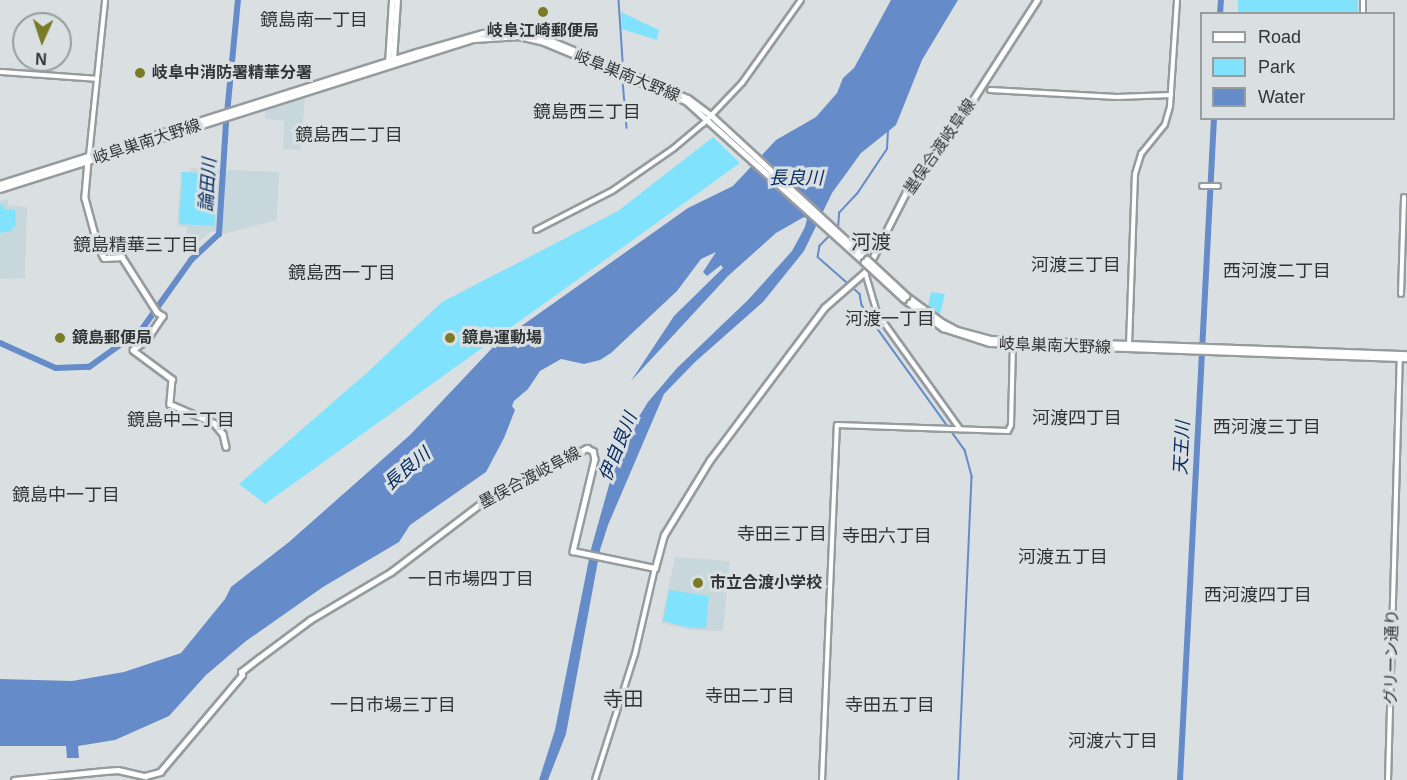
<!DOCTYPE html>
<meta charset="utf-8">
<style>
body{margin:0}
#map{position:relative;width:1407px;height:780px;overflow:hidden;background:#dae0e2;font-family:Helvetica,"Noto Sans JP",sans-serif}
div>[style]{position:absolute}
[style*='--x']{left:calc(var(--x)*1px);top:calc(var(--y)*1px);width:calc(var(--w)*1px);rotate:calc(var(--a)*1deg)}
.built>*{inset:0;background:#c8d7db}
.green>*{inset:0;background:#80e2fc;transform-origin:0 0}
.water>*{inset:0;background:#658cc9}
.stream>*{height:1.5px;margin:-0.75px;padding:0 0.75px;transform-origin:0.75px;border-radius:0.75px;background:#658cc9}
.river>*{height:6px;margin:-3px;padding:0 3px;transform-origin:3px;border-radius:3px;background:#658cc9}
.roads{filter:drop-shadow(2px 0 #969b9d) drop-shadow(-2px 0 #969b9d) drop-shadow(0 2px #969b9d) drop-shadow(0 -2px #969b9d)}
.minor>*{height:4px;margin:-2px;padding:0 2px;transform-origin:2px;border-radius:2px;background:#fff}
.major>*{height:4.5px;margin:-2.25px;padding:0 2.25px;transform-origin:2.25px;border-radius:2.25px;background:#fff}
.bridges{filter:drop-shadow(2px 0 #969b9d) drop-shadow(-2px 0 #969b9d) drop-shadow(0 2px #969b9d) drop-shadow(0 -2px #969b9d)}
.major-bridge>*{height:4.5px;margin:-2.25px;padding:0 2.25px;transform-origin:2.25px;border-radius:2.25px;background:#fff}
.dots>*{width:16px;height:16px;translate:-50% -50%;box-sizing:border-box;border:3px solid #dae0e2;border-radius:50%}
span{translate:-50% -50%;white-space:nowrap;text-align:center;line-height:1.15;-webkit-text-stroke:6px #dae0e2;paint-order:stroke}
.poi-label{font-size:16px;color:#323535;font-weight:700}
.left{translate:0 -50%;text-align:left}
.street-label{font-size:16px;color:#323535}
.neighbourhood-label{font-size:18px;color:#323535}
.water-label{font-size:18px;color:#072b62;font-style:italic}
.quarter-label{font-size:20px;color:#323535}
.legend{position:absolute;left:1200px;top:12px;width:195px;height:108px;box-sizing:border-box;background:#dae0e2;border:2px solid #979c9d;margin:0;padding:8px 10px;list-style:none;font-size:18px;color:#323535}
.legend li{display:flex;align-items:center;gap:12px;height:30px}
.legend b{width:30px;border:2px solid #979c9d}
.north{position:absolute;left:12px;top:12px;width:60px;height:60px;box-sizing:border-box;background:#dae0e2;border:2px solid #979c9d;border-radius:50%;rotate:183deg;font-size:16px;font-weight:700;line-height:24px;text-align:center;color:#323535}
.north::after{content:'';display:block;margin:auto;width:21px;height:27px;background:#797c25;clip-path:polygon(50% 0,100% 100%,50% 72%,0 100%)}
</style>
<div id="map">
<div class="built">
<i style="clip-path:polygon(305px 96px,301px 150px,283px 149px,284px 121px,265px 119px,265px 109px)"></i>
<i style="clip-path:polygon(191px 168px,279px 172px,277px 220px,224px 234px,211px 231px,185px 254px,187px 227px,177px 226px,181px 172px,191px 171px)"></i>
<i style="clip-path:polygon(8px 199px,8px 205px,27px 207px,25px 278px,0 279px,0 201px)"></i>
<i style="clip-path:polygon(675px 557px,730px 561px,723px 631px,692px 630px,661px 623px)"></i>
</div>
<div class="green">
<i style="left:1238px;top:0;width:120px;height:13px"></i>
<i style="clip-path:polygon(621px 12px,659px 30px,657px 40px,622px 29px)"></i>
<i style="clip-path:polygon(713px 137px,740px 163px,265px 504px,239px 484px,370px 370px,442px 302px,618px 211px)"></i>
<i style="left:182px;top:172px;width:35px;height:52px;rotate:3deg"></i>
<i style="clip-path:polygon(3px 204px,4px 209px,15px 210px,16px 225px,11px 231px,0 233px,0 205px)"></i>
<i style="clip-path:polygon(931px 292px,945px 294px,940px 314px,928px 306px)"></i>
<i style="clip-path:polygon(669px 590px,709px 596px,706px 628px,691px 628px,663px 621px)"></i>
</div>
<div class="water">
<i style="clip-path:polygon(891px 0,958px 0,922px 60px,896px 125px,861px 153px,832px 193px,804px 251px,763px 302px,695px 362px,664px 394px,608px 525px,600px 550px,566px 734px,548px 780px,539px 780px,555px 730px,591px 549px,613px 471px,630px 431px,648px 402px,677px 368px,748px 300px,792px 251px,805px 227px,807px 219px,804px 217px,776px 233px,728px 276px,631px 381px,674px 316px,723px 268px,721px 265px,707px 276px,703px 272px,716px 252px,701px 259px,677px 291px,611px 353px,600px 360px,584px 364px,561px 359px,540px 371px,528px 389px,514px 401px,512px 406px,515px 410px,504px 438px,486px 472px,410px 525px,399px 542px,323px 587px,246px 641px,206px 675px,169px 716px,115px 740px,78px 746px,79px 758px,67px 758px,66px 746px,0 746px,0 679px,72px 681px,124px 672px,181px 653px,225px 599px,231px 587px,289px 542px,410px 435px,496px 344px,688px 208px,733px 186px,776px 140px,816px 117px,837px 93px,843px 78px,854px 68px)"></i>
</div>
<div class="stream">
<i style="--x:619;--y:0;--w:61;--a:86.2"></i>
<i style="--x:623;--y:81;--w:47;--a:85.1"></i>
<i style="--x:838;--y:229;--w:16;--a:-86"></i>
<i style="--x:839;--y:213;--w:26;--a:-47"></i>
<i style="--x:857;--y:194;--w:54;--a:-56.3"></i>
<i style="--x:887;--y:149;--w:17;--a:-87"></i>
<i style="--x:832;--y:234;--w:17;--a:135"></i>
<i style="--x:820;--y:246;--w:11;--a:100"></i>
<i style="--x:818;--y:257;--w:56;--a:41.4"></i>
<i style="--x:860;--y:294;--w:11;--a:80"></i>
<i style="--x:862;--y:305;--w:15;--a:58"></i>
<i style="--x:870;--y:318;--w:163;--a:54.3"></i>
<i style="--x:965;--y:450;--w:28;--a:75"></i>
<i style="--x:972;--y:477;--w:303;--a:92.5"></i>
</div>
<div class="river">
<i style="--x:1220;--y:14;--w:14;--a:-86"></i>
<i style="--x:0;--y:343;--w:61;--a:24.1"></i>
<i style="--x:56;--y:368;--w:33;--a:-2"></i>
<i style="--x:89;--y:367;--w:65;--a:-35.6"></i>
<i style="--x:142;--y:329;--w:85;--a:-54.6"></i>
<i style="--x:191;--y:260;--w:38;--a:-43"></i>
<i style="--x:219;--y:234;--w:110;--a:-86.4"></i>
<i style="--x:226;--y:124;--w:125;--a:-84.5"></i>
<i style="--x:1180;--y:780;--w:663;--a:-87.06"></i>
</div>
<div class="roads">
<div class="minor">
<i style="--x:1363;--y:14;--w:14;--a:-90"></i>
<i style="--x:0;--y:72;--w:97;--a:4.1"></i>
<i style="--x:990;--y:90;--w:127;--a:3.2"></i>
<i style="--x:1117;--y:97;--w:54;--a:-2.1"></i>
<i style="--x:89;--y:156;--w:157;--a:-84.1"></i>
<i style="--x:1202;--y:186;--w:16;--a:0"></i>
<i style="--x:536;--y:230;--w:85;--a:-27.2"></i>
<i style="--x:612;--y:191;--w:75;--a:-34.7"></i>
<i style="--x:674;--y:148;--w:38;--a:-40"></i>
<i style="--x:703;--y:124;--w:57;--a:-46.4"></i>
<i style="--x:742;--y:83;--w:102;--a:-54.6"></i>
<i style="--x:865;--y:272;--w:43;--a:73.7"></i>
<i style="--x:877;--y:313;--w:143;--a:54.4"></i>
<i style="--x:1401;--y:294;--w:97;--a:-88.2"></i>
<i style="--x:1129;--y:345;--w:171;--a:-88"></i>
<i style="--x:1135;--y:174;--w:21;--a:-73"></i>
<i style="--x:1141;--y:154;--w:38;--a:-51"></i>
<i style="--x:1165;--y:124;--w:19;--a:-74"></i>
<i style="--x:1170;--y:106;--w:106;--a:-86.2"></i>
<i style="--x:595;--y:780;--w:132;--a:-72.4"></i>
<i style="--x:635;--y:654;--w:88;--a:-76.9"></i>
<i style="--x:822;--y:780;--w:355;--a:-87.6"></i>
<i style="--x:837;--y:425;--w:171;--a:2"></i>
<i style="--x:1008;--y:431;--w:7;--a:-63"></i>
<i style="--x:1011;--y:425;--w:84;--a:-88.6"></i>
<i style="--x:1388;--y:780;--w:422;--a:-88.4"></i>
</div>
<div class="major">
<i style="--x:393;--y:60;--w:60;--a:-86.2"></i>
<i style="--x:388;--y:64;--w:64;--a:-86.4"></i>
<i style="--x:88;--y:161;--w:37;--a:95"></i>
<i style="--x:85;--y:198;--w:50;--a:74.8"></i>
<i style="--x:98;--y:246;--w:13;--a:63"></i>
<i style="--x:104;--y:258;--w:18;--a:-3"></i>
<i style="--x:122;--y:257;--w:65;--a:57.5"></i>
<i style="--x:157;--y:312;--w:7;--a:34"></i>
<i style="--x:163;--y:316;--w:29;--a:124"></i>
<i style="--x:147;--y:340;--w:17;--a:144"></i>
<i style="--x:133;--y:350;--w:49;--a:36.6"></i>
<i style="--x:172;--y:379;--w:25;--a:95"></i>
<i style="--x:170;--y:404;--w:48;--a:23.4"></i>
<i style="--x:214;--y:423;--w:14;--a:51"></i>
<i style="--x:223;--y:434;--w:13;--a:77"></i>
<i style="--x:0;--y:184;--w:437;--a:-17.6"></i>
<i style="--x:417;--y:52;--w:69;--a:-16.1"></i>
<i style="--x:483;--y:33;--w:29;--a:-2"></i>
<i style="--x:512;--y:32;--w:34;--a:10"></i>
<i style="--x:545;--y:38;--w:155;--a:22.8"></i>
<i style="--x:688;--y:98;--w:30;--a:37"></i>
<i style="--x:712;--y:116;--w:211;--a:42.7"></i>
<i style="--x:0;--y:189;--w:497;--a:-17.6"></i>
<i style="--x:474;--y:39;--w:45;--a:-3.8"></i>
<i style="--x:519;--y:36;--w:26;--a:13"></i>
<i style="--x:544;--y:42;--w:154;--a:22.6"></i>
<i style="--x:686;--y:101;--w:240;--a:42.1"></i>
<i style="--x:907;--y:296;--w:44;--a:36.6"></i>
<i style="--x:942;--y:322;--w:17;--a:28"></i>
<i style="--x:957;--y:330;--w:35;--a:15"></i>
<i style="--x:991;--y:339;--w:416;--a:2.1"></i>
<i style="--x:904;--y:299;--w:49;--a:36.6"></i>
<i style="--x:943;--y:328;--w:49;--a:17.7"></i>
<i style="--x:990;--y:343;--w:417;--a:2.1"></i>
<i style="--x:14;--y:780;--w:91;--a:-5.6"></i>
<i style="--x:105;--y:771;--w:13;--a:-4"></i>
<i style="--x:118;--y:770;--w:28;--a:13"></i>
<i style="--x:145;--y:776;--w:16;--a:-15"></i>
<i style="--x:160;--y:772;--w:127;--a:-49.8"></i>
<i style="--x:242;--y:675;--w:3;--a:-108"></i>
<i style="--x:241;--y:672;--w:23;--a:-38"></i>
<i style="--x:259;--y:658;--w:64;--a:-36.7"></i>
<i style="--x:310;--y:620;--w:94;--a:-30.7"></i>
<i style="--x:391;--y:572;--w:127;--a:-37.3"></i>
<i style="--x:492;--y:495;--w:106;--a:-26.3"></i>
<i style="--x:587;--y:448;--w:7;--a:27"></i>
<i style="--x:593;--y:451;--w:8;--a:76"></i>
<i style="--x:595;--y:459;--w:95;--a:103.4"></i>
<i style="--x:573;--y:551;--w:84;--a:11.7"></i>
<i style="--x:655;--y:568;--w:34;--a:-75"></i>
<i style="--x:664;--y:535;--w:88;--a:-58.5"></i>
<i style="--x:710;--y:460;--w:190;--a:-53.1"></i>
<i style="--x:824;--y:308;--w:56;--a:-41.4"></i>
<i style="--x:866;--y:271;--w:89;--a:-63.1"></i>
<i style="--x:906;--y:192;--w:109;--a:-54"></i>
<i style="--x:970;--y:104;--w:124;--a:-57.2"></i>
</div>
</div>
<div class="bridges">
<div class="major-bridge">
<i style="--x:867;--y:259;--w:54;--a:42.8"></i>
<i style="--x:864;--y:262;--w:54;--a:42.8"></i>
</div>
</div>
<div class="dots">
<i style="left:543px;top:12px;background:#797c25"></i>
<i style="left:140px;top:73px;background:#797c25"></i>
<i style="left:60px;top:338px;background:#797c25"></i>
<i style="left:450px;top:338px;background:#797c25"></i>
<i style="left:698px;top:583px;background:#797c25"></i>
</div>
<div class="poi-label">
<span style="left:543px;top:31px">岐阜江崎郵便局</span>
<span class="left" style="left:152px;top:73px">岐阜中消防署精華分署</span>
<span class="left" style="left:72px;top:338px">鏡島郵便局</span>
<span class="left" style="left:462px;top:338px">鏡島運動場</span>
<span class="left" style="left:710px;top:583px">市立合渡小学校</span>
</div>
<div class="street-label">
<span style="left:627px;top:76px;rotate:22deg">岐阜巣南大野線</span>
<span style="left:147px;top:142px;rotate:-18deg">岐阜巣南大野線</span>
<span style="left:940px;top:147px;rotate:-55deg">墨俣合渡岐阜線</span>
<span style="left:1055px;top:346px;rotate:2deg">岐阜巣南大野線</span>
<span style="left:530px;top:478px;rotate:-28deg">墨俣合渡岐阜線</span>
<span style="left:1392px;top:657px;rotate:-89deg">グリーン通り</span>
</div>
<div class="neighbourhood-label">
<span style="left:314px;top:20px">鏡島南一丁目</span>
<span style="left:587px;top:112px">鏡島西三丁目</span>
<span style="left:349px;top:135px">鏡島西二丁目</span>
<span style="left:136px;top:245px">鏡島精華三丁目</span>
<span style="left:1076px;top:265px">河渡三丁目</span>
<span style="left:1277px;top:271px">西河渡二丁目</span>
<span style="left:342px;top:273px">鏡島西一丁目</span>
<span style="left:890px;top:319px">河渡一丁目</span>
<span style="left:1077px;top:418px">河渡四丁目</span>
<span style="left:181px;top:420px">鏡島中二丁目</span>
<span style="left:1267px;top:427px">西河渡三丁目</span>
<span style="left:66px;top:495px">鏡島中一丁目</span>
<span style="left:782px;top:534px">寺田三丁目</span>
<span style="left:887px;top:536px">寺田六丁目</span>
<span style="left:1063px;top:557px">河渡五丁目</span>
<span style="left:471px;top:579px">一日市場四丁目</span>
<span style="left:1258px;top:595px">西河渡四丁目</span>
<span style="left:750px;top:696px">寺田二丁目</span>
<span style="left:393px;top:705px">一日市場三丁目</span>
<span style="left:890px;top:705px">寺田五丁目</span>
<span style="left:1113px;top:741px">河渡六丁目</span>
</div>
<div class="water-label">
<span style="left:796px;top:178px">長良川</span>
<span style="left:208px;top:185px;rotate:-86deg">論田川</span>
<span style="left:618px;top:447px;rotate:-68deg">伊自良川</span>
<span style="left:1182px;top:448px;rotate:-87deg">天王川</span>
<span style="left:407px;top:469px;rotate:-40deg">長良川</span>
</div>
<div class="quarter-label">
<span style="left:871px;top:242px">河渡</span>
<span style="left:623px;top:699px">寺田</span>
</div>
<ul class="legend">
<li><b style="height:8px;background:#fff"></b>Road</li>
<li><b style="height:16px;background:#80e2fc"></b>Park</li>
<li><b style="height:16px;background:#658cc9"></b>Water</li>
</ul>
<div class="north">N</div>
</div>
